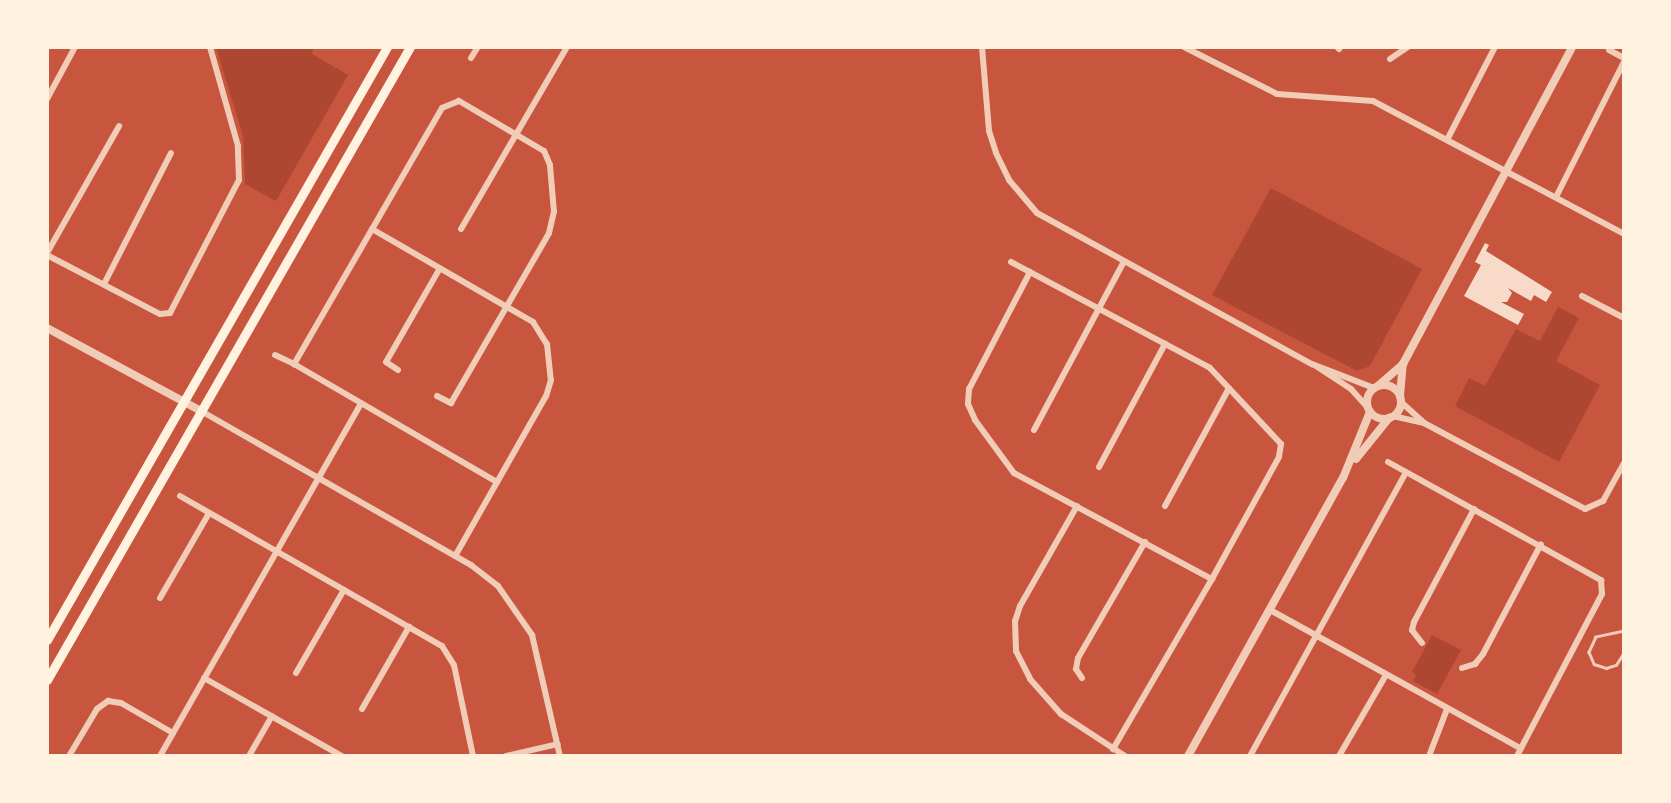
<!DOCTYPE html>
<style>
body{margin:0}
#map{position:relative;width:1671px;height:803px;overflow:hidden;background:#c8553d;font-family:Figtree,sans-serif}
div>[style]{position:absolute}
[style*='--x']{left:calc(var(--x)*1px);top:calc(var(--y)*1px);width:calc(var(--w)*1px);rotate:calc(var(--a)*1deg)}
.green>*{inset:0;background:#ae4732}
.building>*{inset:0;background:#f7dbc8}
.service>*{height:2.5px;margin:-1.25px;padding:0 1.25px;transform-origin:1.25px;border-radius:1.25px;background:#f1ccb7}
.minor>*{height:6px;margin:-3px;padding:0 3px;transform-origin:3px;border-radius:3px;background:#f1ccb7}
.tertiary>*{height:8px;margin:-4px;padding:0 4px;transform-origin:4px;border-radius:4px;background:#f1ccb7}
.tertiary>.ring{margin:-4px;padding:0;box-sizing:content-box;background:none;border:8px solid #f1ccb7;border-radius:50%}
.secondary>*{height:9px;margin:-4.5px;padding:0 4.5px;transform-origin:4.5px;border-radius:4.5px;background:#fff3e0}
span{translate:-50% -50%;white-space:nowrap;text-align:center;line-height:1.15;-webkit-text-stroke:6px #fff3e0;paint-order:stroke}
.frame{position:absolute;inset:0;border:49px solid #fff3e0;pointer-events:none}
</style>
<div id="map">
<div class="green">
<i style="clip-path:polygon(216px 47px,314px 47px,312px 54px,348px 75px,276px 201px,245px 184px,243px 136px)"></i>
<i style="clip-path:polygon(1271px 188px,1422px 269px,1370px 366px,1357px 371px,1212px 295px)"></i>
<i style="clip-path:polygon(1558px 307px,1579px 318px,1556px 361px,1600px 385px,1559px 462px,1455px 406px,1469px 378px,1485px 386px,1516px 329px,1540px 341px)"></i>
<i style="clip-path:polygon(1432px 635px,1461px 650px,1437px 694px,1413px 681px,1416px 675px,1412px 672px)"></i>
</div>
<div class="building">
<i style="clip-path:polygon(1485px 243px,1489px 245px,1486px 251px,1552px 292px,1546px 302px,1534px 295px,1531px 301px,1508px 288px,1512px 293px,1507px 302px,1501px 302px,1524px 314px,1518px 325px,1464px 296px,1481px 265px,1475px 262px)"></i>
</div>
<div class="service">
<i style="--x:1624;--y:631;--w:29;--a:168"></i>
<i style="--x:1596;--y:637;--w:17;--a:115"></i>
<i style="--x:1589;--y:652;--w:13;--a:67"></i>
<i style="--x:1594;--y:664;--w:13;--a:18"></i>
<i style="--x:1606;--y:668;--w:10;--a:-17"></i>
<i style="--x:1616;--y:665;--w:15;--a:-58"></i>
</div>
<div class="minor">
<i style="--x:982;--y:47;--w:84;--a:85.2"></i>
<i style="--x:989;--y:131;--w:23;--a:72"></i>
<i style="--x:996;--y:153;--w:30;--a:64"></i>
<i style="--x:1009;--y:180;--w:43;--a:49.7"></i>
<i style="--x:1037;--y:213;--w:314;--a:28.8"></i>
<i style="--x:1312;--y:364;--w:66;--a:21.2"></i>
<i style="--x:1184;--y:47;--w:104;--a:26.8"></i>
<i style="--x:1277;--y:94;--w:96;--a:4.2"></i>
<i style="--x:1373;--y:101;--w:284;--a:27.9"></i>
<i style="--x:1337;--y:47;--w:3;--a:45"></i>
<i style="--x:1609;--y:50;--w:17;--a:28"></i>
<i style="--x:471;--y:58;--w:13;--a:-58"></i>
<i style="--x:1390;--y:59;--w:22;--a:-34"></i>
<i style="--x:47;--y:99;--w:59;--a:-61.7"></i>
<i style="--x:1447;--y:140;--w:105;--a:-62.7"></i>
<i style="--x:1556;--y:197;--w:151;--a:-63.3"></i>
<i style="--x:372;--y:229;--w:186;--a:30"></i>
<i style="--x:533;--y:322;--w:26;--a:58"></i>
<i style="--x:547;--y:344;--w:36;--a:84"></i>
<i style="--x:551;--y:380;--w:17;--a:107"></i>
<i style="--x:546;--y:396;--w:184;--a:119.6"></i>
<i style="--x:461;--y:229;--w:211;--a:-59.8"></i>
<i style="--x:47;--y:253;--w:146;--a:-60.4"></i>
<i style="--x:47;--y:255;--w:127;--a:27.6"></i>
<i style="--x:160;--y:314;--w:10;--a:-6"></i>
<i style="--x:170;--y:313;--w:150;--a:-62.6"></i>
<i style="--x:239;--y:180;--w:34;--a:-92"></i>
<i style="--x:238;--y:146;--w:103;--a:-105.8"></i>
<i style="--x:1011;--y:262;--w:225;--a:28"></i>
<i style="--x:1210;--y:368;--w:104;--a:46.9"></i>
<i style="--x:1281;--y:444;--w:13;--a:99"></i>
<i style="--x:1279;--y:457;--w:139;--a:118.8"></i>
<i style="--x:1212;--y:579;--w:197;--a:120.2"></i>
<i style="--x:1030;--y:272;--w:132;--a:117.5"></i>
<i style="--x:969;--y:389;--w:15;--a:94"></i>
<i style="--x:968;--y:404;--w:17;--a:66"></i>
<i style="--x:975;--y:420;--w:66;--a:53.7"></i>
<i style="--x:1014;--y:473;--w:225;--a:28.2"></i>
<i style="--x:104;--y:284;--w:147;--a:-62.9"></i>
<i style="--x:1582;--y:296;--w:47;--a:27.6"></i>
<i style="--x:275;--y:355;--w:21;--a:25"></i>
<i style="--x:1316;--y:366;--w:42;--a:33.3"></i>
<i style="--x:1351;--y:389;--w:24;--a:48"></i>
<i style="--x:398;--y:370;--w:14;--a:-146"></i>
<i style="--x:386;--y:362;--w:108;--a:-60.1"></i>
<i style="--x:437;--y:396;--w:16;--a:27"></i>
<i style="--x:451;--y:403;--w:196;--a:-60"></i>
<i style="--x:549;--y:233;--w:22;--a:-77"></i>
<i style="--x:554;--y:212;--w:47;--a:-94.9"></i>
<i style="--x:550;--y:165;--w:15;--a:-113"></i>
<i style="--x:544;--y:151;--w:99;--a:-149.5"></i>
<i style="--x:459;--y:101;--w:18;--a:158"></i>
<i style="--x:442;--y:108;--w:296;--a:120"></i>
<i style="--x:294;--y:364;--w:235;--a:30.2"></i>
<i style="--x:1401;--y:402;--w:31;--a:42"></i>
<i style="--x:201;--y:411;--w:311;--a:29.7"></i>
<i style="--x:471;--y:565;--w:34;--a:38"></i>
<i style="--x:498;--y:586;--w:60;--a:55.2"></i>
<i style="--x:532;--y:635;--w:124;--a:77"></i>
<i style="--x:1393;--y:416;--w:32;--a:13"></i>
<i style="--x:1424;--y:423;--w:183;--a:28.1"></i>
<i style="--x:1585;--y:509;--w:20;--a:-24"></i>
<i style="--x:1603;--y:501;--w:43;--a:-61.1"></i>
<i style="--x:1034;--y:430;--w:189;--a:-61.9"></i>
<i style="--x:1388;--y:462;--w:244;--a:29"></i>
<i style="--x:1601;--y:580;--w:14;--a:86"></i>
<i style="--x:1602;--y:594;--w:183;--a:117.7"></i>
<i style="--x:1099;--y:467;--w:140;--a:-61.8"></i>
<i style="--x:180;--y:496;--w:302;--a:29.8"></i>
<i style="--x:442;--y:646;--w:22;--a:58"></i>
<i style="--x:454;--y:665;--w:93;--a:78.2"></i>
<i style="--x:1077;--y:506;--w:115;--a:119.7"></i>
<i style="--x:1020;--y:606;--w:16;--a:108"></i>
<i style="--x:1015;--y:621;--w:30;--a:88"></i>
<i style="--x:1016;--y:651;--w:31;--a:63"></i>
<i style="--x:1030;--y:679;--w:47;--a:48.5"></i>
<i style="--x:1061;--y:714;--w:77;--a:33.3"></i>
<i style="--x:1165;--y:506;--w:134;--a:-61.5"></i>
<i style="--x:160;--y:598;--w:98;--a:-60"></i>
<i style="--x:1272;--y:611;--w:283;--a:28.9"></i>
<i style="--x:1422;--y:643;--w:16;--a:-128"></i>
<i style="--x:1412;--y:630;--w:8;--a:-76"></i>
<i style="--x:1414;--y:622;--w:128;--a:-62"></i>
<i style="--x:1462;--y:668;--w:14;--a:-17"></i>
<i style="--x:1475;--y:664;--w:13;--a:-51"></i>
<i style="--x:1483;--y:654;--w:124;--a:-62.2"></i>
<i style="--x:296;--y:673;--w:96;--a:-60"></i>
<i style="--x:204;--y:678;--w:159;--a:29.5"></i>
<i style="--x:1082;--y:678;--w:11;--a:-124"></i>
<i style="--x:1076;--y:669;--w:11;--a:-80"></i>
<i style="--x:1078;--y:658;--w:134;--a:-60"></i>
<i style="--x:362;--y:709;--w:95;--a:-60.2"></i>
<i style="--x:69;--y:756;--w:55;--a:-59.2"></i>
<i style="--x:97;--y:709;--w:14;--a:-36"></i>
<i style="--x:108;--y:701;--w:13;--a:9"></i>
<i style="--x:121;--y:703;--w:60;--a:30"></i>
<i style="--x:160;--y:756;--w:406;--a:-60.3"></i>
<i style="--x:249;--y:756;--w:46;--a:-60.1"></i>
<i style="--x:506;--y:756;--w:53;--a:-13"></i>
<i style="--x:1250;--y:756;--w:324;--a:-61.2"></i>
<i style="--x:1339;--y:756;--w:94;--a:-59.9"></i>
<i style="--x:1429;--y:756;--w:50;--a:-69"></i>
</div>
<div class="tertiary">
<i style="--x:47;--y:328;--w:175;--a:28.3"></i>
<i style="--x:1379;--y:385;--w:32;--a:-41"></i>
<i style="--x:1403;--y:364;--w:359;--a:-61.9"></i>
<i class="ring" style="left:1367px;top:385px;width:26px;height:26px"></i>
<i style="--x:1400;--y:396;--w:32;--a:-85"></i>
<i style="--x:1356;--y:459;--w:53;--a:-51.2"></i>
<i style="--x:1188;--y:756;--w:318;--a:-60.9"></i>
<i style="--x:1343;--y:478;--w:71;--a:-67.8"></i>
</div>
<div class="secondary">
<i style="--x:47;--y:640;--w:684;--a:-60.17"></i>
<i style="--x:47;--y:680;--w:730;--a:-60.17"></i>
</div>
<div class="frame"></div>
</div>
